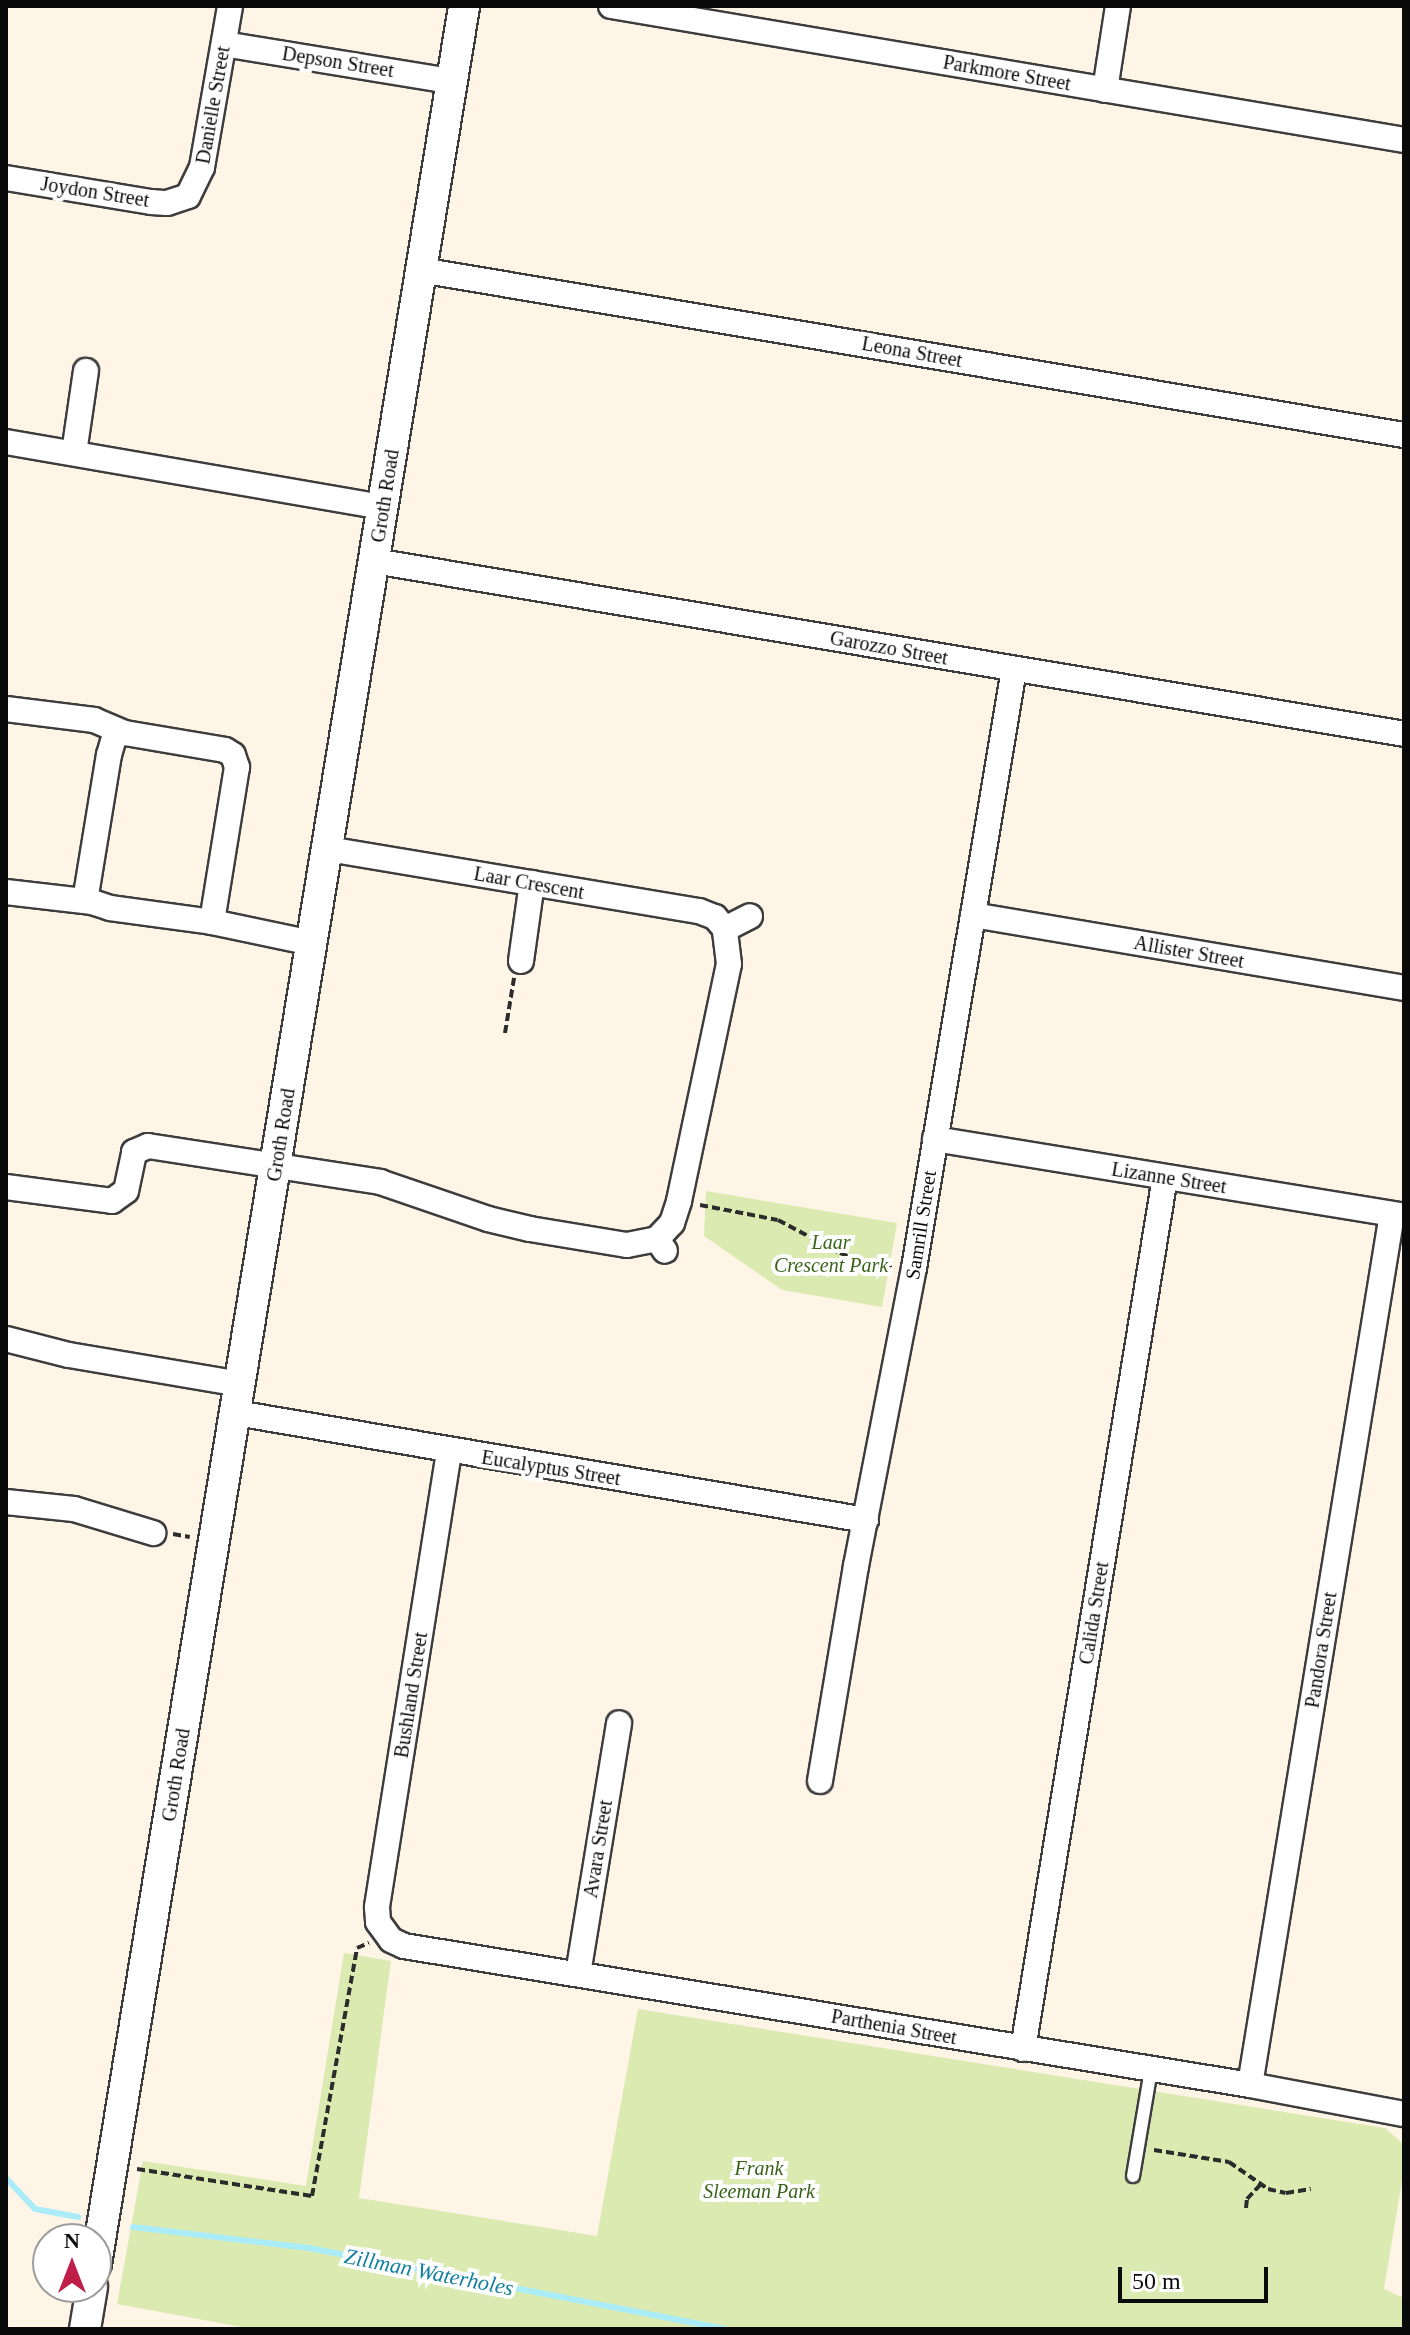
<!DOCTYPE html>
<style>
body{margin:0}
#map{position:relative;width:1410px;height:2335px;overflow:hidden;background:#fff5e7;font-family:Georgia,serif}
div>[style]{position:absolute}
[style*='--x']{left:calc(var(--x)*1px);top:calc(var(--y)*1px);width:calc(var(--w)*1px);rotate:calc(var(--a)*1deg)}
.green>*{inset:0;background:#daeab1}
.stream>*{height:6px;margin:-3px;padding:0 3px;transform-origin:3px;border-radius:3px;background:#aaecf8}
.path>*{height:4px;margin-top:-2px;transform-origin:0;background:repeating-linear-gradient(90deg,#2c2c2c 0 8px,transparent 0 12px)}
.roads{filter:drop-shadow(2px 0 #3d3d3d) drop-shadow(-2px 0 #3d3d3d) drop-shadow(0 2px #3d3d3d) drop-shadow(0 -2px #3d3d3d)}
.service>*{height:12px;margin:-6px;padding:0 6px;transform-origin:6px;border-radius:6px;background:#fff}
.minor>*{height:24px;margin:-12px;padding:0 12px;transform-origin:12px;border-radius:12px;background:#fff}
.tertiary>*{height:30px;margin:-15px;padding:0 15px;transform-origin:15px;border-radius:15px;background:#fff}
span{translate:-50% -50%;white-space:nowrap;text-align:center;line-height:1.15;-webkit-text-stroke:8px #fff;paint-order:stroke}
.street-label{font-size:20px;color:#0a0a0a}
.park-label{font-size:20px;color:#386319;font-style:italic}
.water-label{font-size:22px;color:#117f9f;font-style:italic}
.frame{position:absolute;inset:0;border:8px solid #0a0a0a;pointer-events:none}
.north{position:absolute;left:32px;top:2223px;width:80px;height:80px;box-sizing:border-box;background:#fff;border:2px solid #9d9d9d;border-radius:50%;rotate:0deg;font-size:22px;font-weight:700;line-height:32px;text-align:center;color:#0a0a0a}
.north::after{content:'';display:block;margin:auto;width:28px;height:36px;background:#be1e48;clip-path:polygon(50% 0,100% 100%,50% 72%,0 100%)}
.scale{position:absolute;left:1118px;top:2267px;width:150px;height:36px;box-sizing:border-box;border:4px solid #0a0a0a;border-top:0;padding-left:10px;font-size:24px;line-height:28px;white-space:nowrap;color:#0a0a0a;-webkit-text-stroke:6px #fff;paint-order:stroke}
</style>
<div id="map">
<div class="green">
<i style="clip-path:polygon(706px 1191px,897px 1223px,882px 1307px,782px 1290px,704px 1236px)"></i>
<i style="clip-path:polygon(344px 1953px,391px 1961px,359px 2198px,597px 2236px,638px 2009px,1385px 2128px,1404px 2145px,1404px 2169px,1384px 2289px,1404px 2298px,1404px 2329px,252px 2329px,117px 2304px,143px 2161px,306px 2186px)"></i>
</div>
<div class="stream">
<i style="--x:6;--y:2178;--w:42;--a:46.9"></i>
<i style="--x:35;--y:2209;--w:44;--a:10.5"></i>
<i style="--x:133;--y:2227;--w:177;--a:6.8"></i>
<i style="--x:309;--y:2248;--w:423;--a:11"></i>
</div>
<div class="path">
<i style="--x:505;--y:1033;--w:56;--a:-80.7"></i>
<i style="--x:700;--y:1205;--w:79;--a:10.9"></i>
<i style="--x:778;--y:1220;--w:70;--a:28"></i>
<i style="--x:840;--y:1253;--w:22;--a:22"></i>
<i style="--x:860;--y:1261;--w:35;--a:8"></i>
<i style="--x:173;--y:1534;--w:17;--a:10"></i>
<i style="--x:1154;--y:2150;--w:76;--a:9.1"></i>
<i style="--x:1229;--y:2162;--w:47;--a:34.7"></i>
<i style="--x:1268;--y:2189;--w:18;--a:13"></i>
<i style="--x:1286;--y:2193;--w:25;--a:-9"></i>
<i style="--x:137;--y:2169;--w:177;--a:8.8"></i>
<i style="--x:312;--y:2196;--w:252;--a:-79.7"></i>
<i style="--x:357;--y:1948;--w:13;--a:-23"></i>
<i style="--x:1246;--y:2208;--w:9;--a:-84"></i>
<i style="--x:1247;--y:2199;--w:19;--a:-47"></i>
</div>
<div class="roads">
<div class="service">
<i style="--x:1133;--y:2176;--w:108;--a:-80.4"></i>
</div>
<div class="minor">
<i style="--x:611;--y:6;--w:804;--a:9.59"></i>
<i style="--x:224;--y:44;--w:230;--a:9.3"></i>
<i style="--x:1105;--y:90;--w:85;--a:-81.2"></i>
<i style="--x:6;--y:178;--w:147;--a:9.4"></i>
<i style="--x:151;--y:202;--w:16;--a:4"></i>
<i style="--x:167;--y:203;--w:22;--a:-18"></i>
<i style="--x:188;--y:196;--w:32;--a:-64"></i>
<i style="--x:202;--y:167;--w:163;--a:-80.1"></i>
<i style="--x:420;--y:270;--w:998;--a:9.52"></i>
<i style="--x:6;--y:442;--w:383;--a:9.8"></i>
<i style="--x:74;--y:453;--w:83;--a:-81.7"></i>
<i style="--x:374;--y:561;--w:1044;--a:9.53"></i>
<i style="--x:6;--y:709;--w:89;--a:7.1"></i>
<i style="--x:94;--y:720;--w:34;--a:23"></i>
<i style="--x:125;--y:733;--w:101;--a:9.6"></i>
<i style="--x:225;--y:750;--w:9;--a:32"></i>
<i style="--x:233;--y:755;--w:13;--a:72"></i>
<i style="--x:237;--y:767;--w:157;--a:99.2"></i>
<i style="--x:328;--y:849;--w:376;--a:9.5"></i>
<i style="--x:699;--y:911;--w:17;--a:21"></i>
<i style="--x:715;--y:917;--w:16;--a:50"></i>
<i style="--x:6;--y:892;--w:87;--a:6.6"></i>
<i style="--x:92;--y:902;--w:19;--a:18"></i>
<i style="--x:110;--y:908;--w:103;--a:7.8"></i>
<i style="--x:212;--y:922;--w:102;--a:11.9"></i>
<i style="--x:85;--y:901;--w:148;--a:-80.7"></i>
<i style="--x:109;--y:755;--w:26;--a:-74"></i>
<i style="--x:973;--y:915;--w:437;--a:9.6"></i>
<i style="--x:521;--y:961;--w:79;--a:-82"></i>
<i style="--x:935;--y:1139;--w:475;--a:9.3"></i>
<i style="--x:6;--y:1187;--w:107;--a:7.5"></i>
<i style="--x:112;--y:1201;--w:17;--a:-36"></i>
<i style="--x:126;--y:1191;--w:40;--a:-78"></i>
<i style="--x:134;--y:1152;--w:15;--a:-23"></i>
<i style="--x:148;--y:1146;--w:235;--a:8.8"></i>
<i style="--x:380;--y:1182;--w:114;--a:18.9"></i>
<i style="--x:488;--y:1219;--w:43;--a:13.4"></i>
<i style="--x:530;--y:1229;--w:98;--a:9.4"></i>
<i style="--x:627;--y:1245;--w:31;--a:-11"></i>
<i style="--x:657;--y:1239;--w:14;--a:56"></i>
<i style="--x:657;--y:1239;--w:22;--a:-47"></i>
<i style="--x:672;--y:1223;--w:23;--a:-72"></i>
<i style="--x:679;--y:1201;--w:242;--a:-78.1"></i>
<i style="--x:729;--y:964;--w:35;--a:-97"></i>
<i style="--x:725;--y:929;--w:28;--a:-27"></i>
<i style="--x:6;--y:1339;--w:65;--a:14.3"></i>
<i style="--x:69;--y:1355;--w:173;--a:9.6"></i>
<i style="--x:236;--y:1413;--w:639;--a:9.64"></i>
<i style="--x:449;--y:1452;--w:461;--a:99"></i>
<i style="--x:377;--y:1907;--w:15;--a:86"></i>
<i style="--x:378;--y:1922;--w:22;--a:54"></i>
<i style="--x:391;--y:1940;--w:14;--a:25"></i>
<i style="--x:404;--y:1946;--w:857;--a:9.33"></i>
<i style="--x:1250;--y:2085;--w:157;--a:10.7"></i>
<i style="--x:6;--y:1502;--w:68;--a:5.9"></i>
<i style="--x:74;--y:1509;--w:83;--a:16.9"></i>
<i style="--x:820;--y:1781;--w:218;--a:-80.5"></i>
<i style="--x:856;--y:1566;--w:304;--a:-79"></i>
<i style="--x:914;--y:1268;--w:607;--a:-80.52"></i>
<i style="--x:578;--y:1974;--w:254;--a:-80.7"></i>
<i style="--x:1023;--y:2049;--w:883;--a:-80.75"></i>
<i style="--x:1250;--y:2085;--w:882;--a:-80.74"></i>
</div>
<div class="tertiary">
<i style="--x:96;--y:2264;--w:2288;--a:-80.74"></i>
<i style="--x:85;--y:2329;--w:43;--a:-80.5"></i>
</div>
</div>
<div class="street-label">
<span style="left:338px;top:62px;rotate:9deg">Depson Street</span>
<span style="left:1007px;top:73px;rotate:10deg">Parkmore Street</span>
<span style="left:213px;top:105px;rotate:-80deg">Danielle Street</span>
<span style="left:95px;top:192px;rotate:9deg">Joydon Street</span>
<span style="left:912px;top:352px;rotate:10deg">Leona Street</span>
<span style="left:385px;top:496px;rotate:-81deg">Groth Road</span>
<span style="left:889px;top:648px;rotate:10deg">Garozzo Street</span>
<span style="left:529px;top:883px;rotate:10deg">Laar Crescent</span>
<span style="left:1189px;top:952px;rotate:10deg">Allister Street</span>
<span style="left:281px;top:1135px;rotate:-81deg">Groth Road</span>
<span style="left:1169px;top:1178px;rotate:9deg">Lizanne Street</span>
<span style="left:921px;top:1225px;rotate:-81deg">Samrill Street</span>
<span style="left:551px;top:1468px;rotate:9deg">Eucalyptus Street</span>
<span style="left:1094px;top:1613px;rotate:-81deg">Calida Street</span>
<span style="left:1321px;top:1650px;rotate:-81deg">Pandora Street</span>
<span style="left:411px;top:1695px;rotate:-81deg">Bushland Street</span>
<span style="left:176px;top:1775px;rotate:-81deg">Groth Road</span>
<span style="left:598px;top:1849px;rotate:-81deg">Avara Street</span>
<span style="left:894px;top:2027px;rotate:10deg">Parthenia Street</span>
</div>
<div class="park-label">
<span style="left:831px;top:1254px">Laar<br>Crescent Park</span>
<span style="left:759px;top:2180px">Frank<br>Sleeman Park</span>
</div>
<div class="water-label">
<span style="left:429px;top:2272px;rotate:11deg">Zillman Waterholes</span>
</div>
<div class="frame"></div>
<div class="north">N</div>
<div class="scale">50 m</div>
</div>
